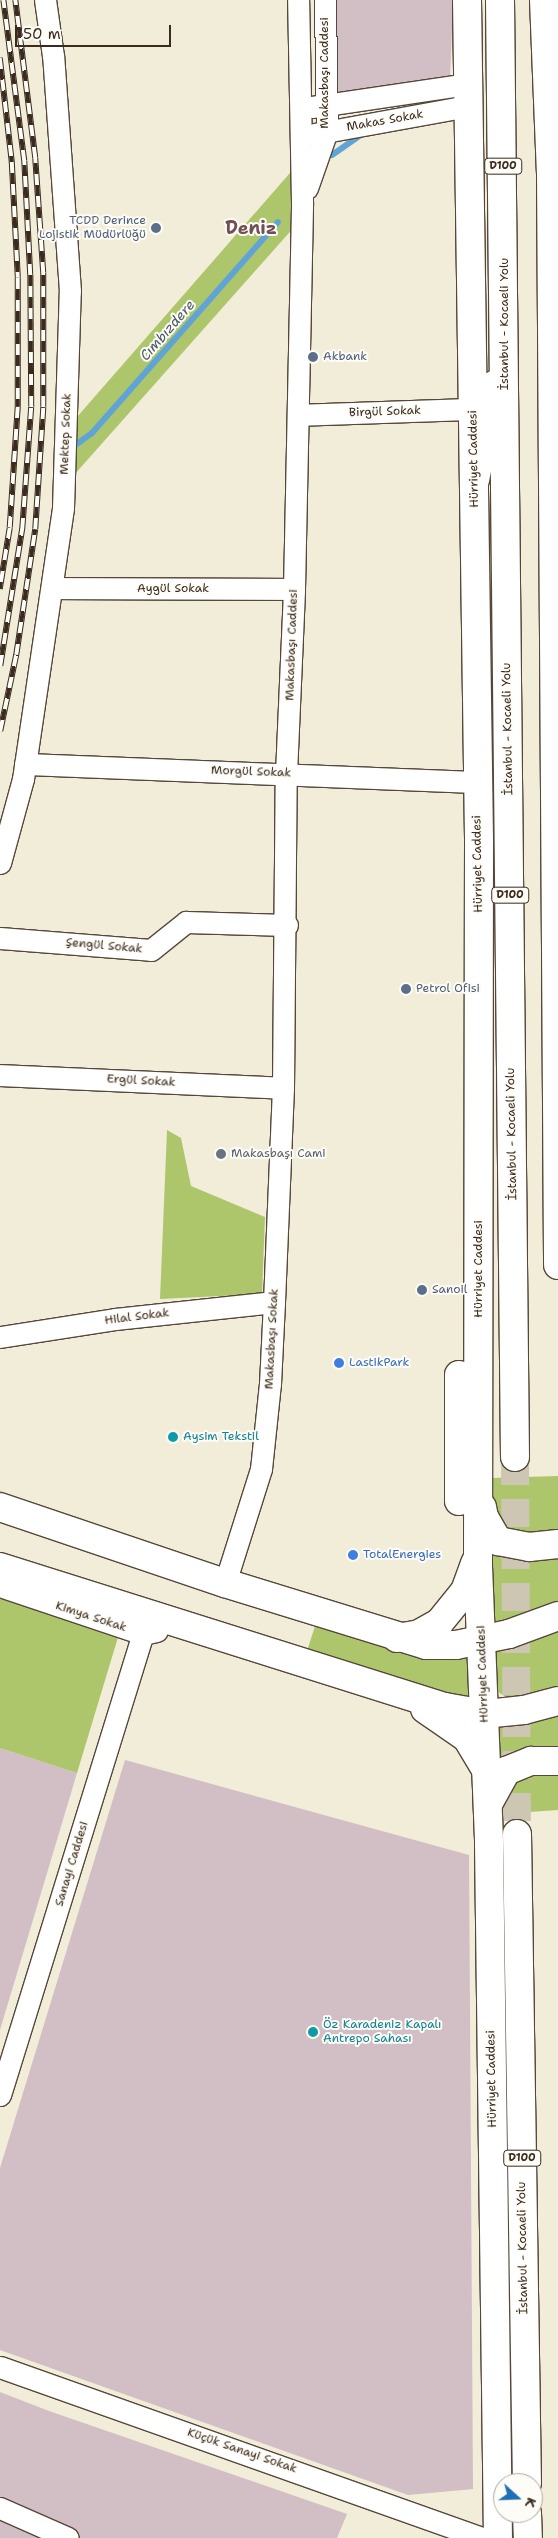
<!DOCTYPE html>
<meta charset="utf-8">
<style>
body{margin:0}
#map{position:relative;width:558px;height:2538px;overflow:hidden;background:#f1edd8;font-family:"Shantell Sans",sans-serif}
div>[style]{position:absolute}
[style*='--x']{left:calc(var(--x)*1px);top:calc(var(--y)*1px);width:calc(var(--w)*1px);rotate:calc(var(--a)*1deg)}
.industrial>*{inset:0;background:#d2bec5}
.green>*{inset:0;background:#adc66c}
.stream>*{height:6px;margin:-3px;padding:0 3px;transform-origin:3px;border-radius:3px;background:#60a4d5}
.trunk-tunnel>*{height:28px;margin-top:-14px;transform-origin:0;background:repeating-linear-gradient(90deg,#cdc6b3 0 28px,transparent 0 42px)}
.roads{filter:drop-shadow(1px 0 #56473a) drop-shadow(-1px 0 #56473a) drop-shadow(0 1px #56473a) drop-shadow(0 -1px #56473a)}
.minor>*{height:21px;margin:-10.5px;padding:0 10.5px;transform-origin:10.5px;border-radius:10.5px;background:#fff}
.secondary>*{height:28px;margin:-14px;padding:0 14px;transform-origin:14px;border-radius:14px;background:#fff}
.trunk>*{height:28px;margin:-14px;padding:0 14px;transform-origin:14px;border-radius:14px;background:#fff}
.rail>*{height:5.5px;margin-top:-2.75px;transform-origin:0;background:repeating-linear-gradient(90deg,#fdfcf7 0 11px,#3b2a1e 0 22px);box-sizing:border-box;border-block:1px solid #3b2a1e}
.dots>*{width:14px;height:14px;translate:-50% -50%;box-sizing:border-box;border:2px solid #fdfcf7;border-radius:50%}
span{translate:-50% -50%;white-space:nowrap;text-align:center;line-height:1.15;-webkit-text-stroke:4px #fdfcf7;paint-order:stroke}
.shield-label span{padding:1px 4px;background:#fdfcf7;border:1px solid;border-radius:4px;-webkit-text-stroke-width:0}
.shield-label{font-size:11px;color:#3b2a1e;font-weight:700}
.street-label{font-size:12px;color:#3b2a1e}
.service-label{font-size:12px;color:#4e5e75}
.right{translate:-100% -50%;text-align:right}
.left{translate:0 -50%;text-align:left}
.worship-label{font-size:12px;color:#5b616d}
.shop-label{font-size:12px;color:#366cbe}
.culture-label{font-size:12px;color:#0d838f}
.water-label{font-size:14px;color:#4a5b67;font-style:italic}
.district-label{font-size:18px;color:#704f55;font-weight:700}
.north{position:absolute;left:493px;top:2473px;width:50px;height:50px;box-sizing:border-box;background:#fdfcf7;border:1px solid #afa8a0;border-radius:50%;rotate:110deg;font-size:14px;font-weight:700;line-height:20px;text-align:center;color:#3b2a1e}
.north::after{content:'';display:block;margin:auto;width:18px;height:22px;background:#1f6fb2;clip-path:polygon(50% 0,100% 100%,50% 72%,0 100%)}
.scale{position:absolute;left:15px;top:25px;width:156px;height:22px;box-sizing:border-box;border:2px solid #3b2a1e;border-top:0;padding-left:6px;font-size:15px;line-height:18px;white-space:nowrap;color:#3b2a1e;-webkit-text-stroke:4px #fdfcf7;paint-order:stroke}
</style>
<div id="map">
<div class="industrial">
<i style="clip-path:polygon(333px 0,453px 0,450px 79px,335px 97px)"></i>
<i style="clip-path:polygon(0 1748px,77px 1773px,0 2030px)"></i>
<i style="clip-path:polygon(125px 1760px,469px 1855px,473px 2489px,408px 2495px,0 2350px,0 2168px)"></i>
<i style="clip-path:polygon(0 2392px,49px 2411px,347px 2514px,337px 2538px,0 2538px)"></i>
</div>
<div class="green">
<i style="clip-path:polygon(296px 166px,296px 225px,66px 484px,70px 425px)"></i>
<i style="clip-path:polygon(167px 1130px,181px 1138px,191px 1186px,265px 1217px,262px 1294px,160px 1299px)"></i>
<i style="clip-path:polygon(558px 1476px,558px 1530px,538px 1535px,507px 1530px,492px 1511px,492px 1478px)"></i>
<i style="clip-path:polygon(485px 1538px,558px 1552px,558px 1610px,488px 1628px)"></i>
<i style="clip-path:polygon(0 1596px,119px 1634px,77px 1773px,0 1748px)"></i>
<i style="clip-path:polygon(558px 1622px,558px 1695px,512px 1701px,492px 1688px,492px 1657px,497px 1650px)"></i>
<i style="clip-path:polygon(316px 1623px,478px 1649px,479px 1702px,306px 1654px)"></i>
<i style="clip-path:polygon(558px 1707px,558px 1754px,494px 1777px,491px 1719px)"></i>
<i style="clip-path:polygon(558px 1769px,558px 1810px,502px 1814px,502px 1794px,513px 1777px)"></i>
</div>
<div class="stream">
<i style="--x:332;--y:155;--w:35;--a:-35"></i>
<i style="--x:70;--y:449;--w:27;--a:-36"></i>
<i style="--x:92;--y:433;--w:281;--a:-48.6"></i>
</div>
<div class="trunk-tunnel">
<i style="--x:515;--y:1457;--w:377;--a:89.7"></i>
</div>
<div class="roads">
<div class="minor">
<i style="--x:312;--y:107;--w:158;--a:-8.4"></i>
<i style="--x:314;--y:134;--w:157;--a:-10.3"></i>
<i style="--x:307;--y:188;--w:60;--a:-70.7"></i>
<i style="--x:327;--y:131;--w:131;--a:-90.9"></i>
<i style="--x:298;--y:415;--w:175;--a:-2"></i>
<i style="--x:52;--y:588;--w:242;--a:0.2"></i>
<i style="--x:25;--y:764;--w:452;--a:2.3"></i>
<i style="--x:0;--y:863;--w:87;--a:-74.7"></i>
<i style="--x:23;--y:779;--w:274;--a:-81.6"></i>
<i style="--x:63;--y:508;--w:217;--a:-88.2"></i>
<i style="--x:70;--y:291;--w:236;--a:-94.1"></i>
<i style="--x:53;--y:56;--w:57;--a:-98.1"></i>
<i style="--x:0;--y:938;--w:151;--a:4.5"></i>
<i style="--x:151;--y:950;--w:45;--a:-38.7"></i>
<i style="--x:186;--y:922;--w:101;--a:1.7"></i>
<i style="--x:0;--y:1075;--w:283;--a:2.6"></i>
<i style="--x:0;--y:1337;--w:116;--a:-8.9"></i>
<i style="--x:115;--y:1319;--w:160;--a:-6.1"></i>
<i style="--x:225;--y:1583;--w:120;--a:-72.5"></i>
<i style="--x:261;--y:1469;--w:85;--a:-84"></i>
<i style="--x:270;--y:1384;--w:82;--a:-87.2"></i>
<i style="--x:274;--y:1302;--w:214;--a:-87.6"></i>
<i style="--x:283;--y:1088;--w:314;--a:-89.5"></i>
<i style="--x:286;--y:774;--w:185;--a:-87.5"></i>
<i style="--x:294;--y:589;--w:387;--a:-88.8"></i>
<i style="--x:302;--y:202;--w:202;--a:-91.1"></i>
<i style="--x:0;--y:1586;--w:151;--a:18.6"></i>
<i style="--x:143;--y:1634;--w:14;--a:-12"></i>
<i style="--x:0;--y:2095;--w:483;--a:-72.8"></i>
<i style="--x:0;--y:2367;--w:511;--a:19.53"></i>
<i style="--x:0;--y:2508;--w:74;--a:23.8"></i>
</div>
<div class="secondary">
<i style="--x:467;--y:0;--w:842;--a:89.18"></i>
<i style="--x:479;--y:842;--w:724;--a:90.08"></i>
<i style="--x:478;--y:1566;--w:278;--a:87.7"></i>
<i style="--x:489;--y:1844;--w:694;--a:89.26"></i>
<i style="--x:459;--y:1501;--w:126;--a:-90"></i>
<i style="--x:0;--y:1507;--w:237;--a:18.7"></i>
<i style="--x:225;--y:1583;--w:210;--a:17.1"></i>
<i style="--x:426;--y:1645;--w:30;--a:0"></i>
<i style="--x:456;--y:1645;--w:54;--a:-11.7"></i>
<i style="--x:509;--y:1634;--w:52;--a:-20.2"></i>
<i style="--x:482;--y:1507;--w:10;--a:79"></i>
<i style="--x:484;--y:1517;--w:28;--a:60"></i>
<i style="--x:498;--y:1541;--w:32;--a:11"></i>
<i style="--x:529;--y:1547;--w:29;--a:-6"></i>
<i style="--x:0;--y:1567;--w:467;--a:17.5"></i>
<i style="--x:445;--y:1707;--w:40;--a:10"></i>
<i style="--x:484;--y:1714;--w:40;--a:-5.7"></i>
<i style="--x:524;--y:1710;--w:35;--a:-15"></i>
<i style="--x:397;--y:1638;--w:22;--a:-10"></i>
<i style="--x:419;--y:1634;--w:23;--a:-29"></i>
<i style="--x:439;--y:1623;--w:41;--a:-50.9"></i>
<i style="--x:465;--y:1591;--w:30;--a:-70"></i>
<i style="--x:425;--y:1709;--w:51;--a:34.6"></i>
<i style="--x:467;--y:1738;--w:35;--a:59"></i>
<i style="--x:488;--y:1804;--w:38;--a:-61"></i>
<i style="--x:506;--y:1771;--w:27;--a:-22"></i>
<i style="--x:531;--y:1761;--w:27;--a:0"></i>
</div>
<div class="trunk">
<i style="--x:500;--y:0;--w:1457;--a:89.41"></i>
<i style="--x:544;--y:0;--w:172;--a:87.7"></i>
<i style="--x:551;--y:172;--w:1093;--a:89.63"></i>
<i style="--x:475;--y:480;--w:97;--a:-78.7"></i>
<i style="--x:517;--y:1834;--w:649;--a:89.12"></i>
<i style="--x:527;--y:2513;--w:25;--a:88"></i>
</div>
</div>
<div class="rail">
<i style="--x:0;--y:58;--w:105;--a:83.4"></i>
<i style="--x:12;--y:162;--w:116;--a:87"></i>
<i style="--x:18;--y:278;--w:129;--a:90"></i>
<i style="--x:18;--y:407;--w:121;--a:93.8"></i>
<i style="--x:10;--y:528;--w:62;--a:99.3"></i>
<i style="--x:0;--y:666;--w:139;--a:-80.9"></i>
<i style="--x:22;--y:529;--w:122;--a:-85.8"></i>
<i style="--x:31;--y:407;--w:132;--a:-90.4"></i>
<i style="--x:30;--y:275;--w:114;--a:-93"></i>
<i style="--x:24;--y:161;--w:162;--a:-97.4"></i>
<i style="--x:0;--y:731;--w:78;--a:-78.1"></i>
<i style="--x:16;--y:655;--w:127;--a:-81.4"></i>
<i style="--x:35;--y:529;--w:122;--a:-86.2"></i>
<i style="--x:43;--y:407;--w:134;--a:-90"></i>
<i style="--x:43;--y:273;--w:115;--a:-94"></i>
<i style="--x:35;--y:158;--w:159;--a:-97.2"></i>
</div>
<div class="dots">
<i style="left:156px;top:228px;background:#5c6f8a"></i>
<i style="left:313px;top:357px;background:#5c6f8a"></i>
<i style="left:406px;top:989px;background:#5c6f8a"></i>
<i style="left:221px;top:1154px;background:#6b7280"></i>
<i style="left:422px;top:1290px;background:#5c6f8a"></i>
<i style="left:339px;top:1363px;background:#3f7fe0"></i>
<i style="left:173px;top:1437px;background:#0f9aa8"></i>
<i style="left:353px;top:1555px;background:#3f7fe0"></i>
<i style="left:313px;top:2032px;background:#0f9aa8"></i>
</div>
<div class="shield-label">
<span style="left:503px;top:166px">D100</span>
<span style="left:510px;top:895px">D100</span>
<span style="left:522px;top:2158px">D100</span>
</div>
<div class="street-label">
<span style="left:325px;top:73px;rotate:-90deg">Makasbaşı Caddesi</span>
<span style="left:385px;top:121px;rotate:-10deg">Makas Sokak</span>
<span style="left:505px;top:324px;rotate:-90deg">İstanbul - Kocaeli Yolu</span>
<span style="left:385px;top:412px;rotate:-2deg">Birgül Sokak</span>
<span style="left:66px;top:434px;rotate:-88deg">Mektep Sokak</span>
<span style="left:474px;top:459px;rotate:-91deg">Hürriyet Caddesi</span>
<span style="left:173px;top:589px">Aygül Sokak</span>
<span style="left:292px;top:645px;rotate:-88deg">Makasbaşı Caddesi</span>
<span style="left:508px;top:729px;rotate:-91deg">İstanbul - Kocaeli Yolu</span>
<span style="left:251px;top:772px;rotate:2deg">Morgül Sokak</span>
<span style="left:478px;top:864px;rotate:-91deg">Hürriyet Caddesi</span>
<span style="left:104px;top:946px;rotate:5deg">Şengül Sokak</span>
<span style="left:141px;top:1081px;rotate:3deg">Ergül Sokak</span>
<span style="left:512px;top:1134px;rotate:-91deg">İstanbul - Kocaeli Yolu</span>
<span style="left:479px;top:1269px;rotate:-90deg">Hürriyet Caddesi</span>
<span style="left:137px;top:1317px;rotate:-7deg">Hilal Sokak</span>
<span style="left:272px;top:1339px;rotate:-87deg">Makasbaşı Sokak</span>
<span style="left:91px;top:1617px;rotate:18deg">Kimya Sokak</span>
<span style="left:483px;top:1674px;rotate:-92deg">Hürriyet Caddesi</span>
<span style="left:72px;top:1864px;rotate:-73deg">Sanayi Caddesi</span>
<span style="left:492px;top:2079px;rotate:-91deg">Hürriyet Caddesi</span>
<span style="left:523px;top:2248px;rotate:-91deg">İstanbul - Kocaeli Yolu</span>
<span style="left:242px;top:2451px;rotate:19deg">Küçük Sanayi Sokak</span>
</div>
<div class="service-label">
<span class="right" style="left:146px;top:228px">TCDD Derince<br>Lojistik Müdürlüğü</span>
<span class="left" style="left:323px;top:357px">Akbank</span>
<span class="left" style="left:416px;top:989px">Petrol Ofisi</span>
<span class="left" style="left:432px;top:1290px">Sanoil</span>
</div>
<div class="worship-label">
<span class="left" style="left:231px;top:1154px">Makasbaşı Cami</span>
</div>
<div class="shop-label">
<span class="left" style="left:349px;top:1363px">LastikPark</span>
<span class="left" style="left:363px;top:1555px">TotalEnergies</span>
</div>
<div class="culture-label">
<span class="left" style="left:183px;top:1437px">Aysim Tekstil</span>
<span class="left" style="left:323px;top:2032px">Öz Karadeniz Kapalı<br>Antrepo Sahası</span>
</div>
<div class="water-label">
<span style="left:167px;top:330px;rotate:-49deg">Cımbızdere</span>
</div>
<div class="district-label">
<span style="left:251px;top:228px">Deniz</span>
</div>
<div class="north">K</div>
<div class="scale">50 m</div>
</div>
